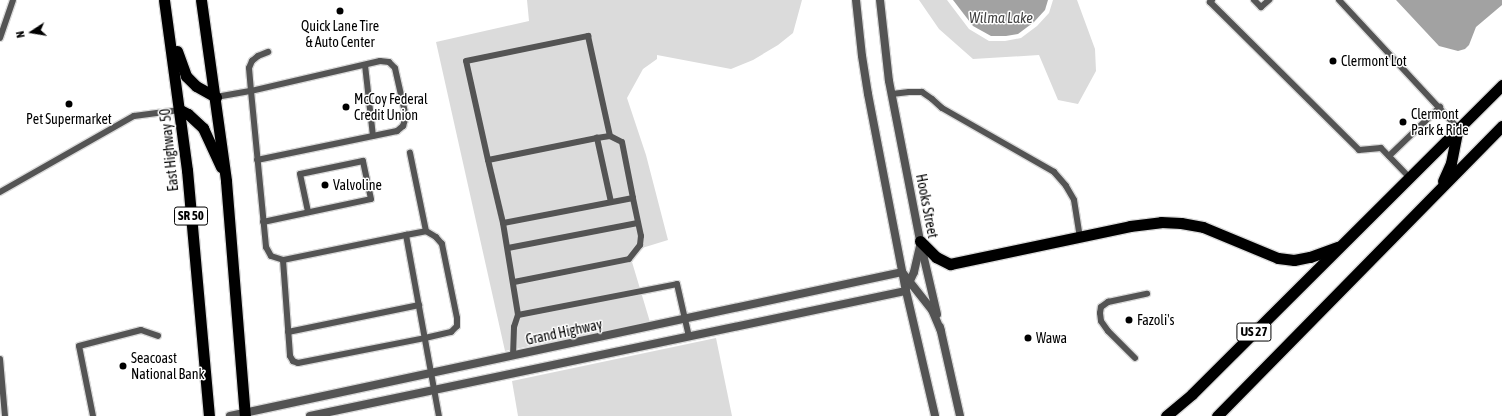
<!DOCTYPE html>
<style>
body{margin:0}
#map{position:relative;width:1502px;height:416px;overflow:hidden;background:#fff;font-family:"Asap Condensed",sans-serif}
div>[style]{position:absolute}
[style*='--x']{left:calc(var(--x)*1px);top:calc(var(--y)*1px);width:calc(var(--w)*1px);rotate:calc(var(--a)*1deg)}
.green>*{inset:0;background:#dbdbdb}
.water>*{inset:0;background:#a2a2a2}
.roads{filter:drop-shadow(1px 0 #dbdbdb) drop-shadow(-1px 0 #dbdbdb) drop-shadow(0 1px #dbdbdb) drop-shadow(0 -1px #dbdbdb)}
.service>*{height:6px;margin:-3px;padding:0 3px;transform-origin:3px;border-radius:3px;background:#545454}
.tertiary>*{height:8px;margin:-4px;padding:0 4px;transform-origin:4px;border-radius:4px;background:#545454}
.trunk>*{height:11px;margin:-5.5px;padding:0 5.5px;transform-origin:5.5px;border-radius:5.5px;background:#000}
.dots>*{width:11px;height:11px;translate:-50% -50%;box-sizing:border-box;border:2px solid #fff;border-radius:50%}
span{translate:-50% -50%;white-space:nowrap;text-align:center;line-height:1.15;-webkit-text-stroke:3px #fff;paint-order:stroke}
.shield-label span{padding:1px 3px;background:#fff;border:1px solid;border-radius:3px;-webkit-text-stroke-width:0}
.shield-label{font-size:13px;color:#000;font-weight:700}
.poi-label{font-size:14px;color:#000}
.left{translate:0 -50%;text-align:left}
.street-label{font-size:14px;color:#000}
.water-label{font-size:15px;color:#434343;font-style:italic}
.north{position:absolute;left:12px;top:12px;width:40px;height:40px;-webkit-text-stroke:3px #fff;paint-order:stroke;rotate:258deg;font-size:11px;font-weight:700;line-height:16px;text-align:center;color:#000}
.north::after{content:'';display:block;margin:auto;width:14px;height:18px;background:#000;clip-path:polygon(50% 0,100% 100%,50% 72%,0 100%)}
</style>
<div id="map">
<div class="green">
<i style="clip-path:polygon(527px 0,802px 0,793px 33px,778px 45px,753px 60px,731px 69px,657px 55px,657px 59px,643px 69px,627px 98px,646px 155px,668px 240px,629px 252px,650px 322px,505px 351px,436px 42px,529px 21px)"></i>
<i style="clip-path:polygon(919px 0,947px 0,969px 29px,989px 41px,1005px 41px,1021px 38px,1037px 26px,1049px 13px,1053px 0,1077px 0,1095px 49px,1096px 71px,1078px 104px,1058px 100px,1039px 55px,973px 59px,939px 29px)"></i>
<i style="clip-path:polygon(716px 338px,732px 416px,518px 416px,512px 381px)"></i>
</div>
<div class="water">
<i style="clip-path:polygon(953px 0,1048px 0,1045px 10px,1034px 22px,1018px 34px,1006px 36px,991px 36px,973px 26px)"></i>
<i style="clip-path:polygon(1396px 0,1502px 0,1502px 5px,1476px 27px,1469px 45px,1465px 49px,1458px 51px,1439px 46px)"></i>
</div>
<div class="roads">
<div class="service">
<i style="--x:1212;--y:0;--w:3;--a:135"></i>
<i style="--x:1210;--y:2;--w:210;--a:44.8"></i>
<i style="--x:1359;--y:150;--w:22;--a:-5"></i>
<i style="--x:1381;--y:148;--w:40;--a:46"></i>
<i style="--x:1254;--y:0;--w:10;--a:45"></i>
<i style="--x:1261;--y:7;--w:11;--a:-41"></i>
<i style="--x:1339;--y:0;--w:175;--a:47.1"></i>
<i style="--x:0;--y:38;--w:40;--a:-71.1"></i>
<i style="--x:365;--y:65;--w:71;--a:83.6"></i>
<i style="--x:892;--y:94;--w:17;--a:-7"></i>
<i style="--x:909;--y:92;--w:13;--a:0"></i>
<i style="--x:922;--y:92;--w:12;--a:35"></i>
<i style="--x:932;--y:99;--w:13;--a:42"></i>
<i style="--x:942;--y:108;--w:129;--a:29.7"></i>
<i style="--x:1054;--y:172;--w:18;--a:49"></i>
<i style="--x:1066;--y:186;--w:16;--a:60"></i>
<i style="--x:1074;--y:200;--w:37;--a:81"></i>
<i style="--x:216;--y:97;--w:36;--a:-10"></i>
<i style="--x:251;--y:91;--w:157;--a:84.5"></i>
<i style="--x:266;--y:247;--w:10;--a:61"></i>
<i style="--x:271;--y:256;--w:13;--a:18"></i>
<i style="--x:283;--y:260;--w:126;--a:-11.5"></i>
<i style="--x:406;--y:235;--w:184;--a:79.7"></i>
<i style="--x:597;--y:138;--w:111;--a:168.6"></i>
<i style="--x:488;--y:160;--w:101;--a:-102.5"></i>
<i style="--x:466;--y:61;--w:125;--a:-11.6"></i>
<i style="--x:588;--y:36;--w:102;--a:77.6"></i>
<i style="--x:1389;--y:156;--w:71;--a:-43.9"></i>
<i style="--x:257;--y:160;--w:143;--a:-11.7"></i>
<i style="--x:397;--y:131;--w:8;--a:-40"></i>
<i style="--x:403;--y:126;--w:9;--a:-72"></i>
<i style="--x:406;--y:117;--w:50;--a:-102.7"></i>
<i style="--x:395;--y:68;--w:8;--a:-135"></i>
<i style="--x:389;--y:62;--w:9;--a:-174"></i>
<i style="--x:380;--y:61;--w:132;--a:166.9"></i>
<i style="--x:251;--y:91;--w:23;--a:-95"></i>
<i style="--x:249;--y:68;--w:8;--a:-67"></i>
<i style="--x:252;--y:61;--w:8;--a:-40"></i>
<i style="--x:258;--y:56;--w:11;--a:-22"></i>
<i style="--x:488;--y:160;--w:65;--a:76.6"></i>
<i style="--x:0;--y:192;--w:154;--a:-29.6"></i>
<i style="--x:134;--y:116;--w:46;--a:-7.4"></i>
<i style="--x:611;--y:202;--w:66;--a:-102.3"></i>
<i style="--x:597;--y:138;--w:13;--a:-9"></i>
<i style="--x:610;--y:136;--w:13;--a:27"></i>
<i style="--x:622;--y:142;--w:57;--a:78.9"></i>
<i style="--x:263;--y:222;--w:110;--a:-12"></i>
<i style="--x:371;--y:199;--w:39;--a:-102"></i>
<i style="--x:363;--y:161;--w:64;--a:168.3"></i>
<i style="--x:300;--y:174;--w:39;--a:78"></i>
<i style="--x:406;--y:235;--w:20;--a:-11"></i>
<i style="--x:426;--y:231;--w:80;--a:-101.6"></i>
<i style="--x:508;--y:248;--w:132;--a:-10.9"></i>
<i style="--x:283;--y:260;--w:96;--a:85.8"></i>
<i style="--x:290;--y:356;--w:6;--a:59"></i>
<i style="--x:293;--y:361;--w:5;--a:22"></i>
<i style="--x:298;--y:363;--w:129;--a:-11.1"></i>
<i style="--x:425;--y:338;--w:27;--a:-13"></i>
<i style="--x:451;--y:332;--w:8;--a:-45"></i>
<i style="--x:457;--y:326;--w:8;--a:-90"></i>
<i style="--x:457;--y:318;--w:76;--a:-101.5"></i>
<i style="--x:442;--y:244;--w:9;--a:-131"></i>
<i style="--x:436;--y:237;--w:12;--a:-149"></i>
<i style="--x:514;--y:282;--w:117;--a:-11.3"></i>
<i style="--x:629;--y:259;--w:18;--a:-52"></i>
<i style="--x:640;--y:245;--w:9;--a:-84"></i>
<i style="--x:641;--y:236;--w:39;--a:-102"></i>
<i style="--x:633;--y:198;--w:132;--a:169.1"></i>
<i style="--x:503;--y:223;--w:93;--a:80.7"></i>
<i style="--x:288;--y:332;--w:134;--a:-11.6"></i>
<i style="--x:513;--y:356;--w:29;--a:-88"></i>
<i style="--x:514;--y:327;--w:13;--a:-72"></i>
<i style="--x:518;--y:315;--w:162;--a:-11"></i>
<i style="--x:677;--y:284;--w:54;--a:77.2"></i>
<i style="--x:1135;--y:358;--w:38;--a:-135"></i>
<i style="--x:1108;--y:331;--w:12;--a:-125"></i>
<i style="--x:1101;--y:321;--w:8;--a:-97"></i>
<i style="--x:1100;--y:313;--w:6;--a:-81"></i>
<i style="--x:1101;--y:307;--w:9;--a:-36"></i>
<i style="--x:1108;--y:302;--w:40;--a:-12"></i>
<i style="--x:0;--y:359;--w:57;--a:85"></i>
<i style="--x:93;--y:416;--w:71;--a:-101.3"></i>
<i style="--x:79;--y:346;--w:64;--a:-14.5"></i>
<i style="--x:141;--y:330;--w:18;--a:19"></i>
</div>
<div class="tertiary">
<i style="--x:856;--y:0;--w:56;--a:83.9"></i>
<i style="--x:862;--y:56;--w:38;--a:81"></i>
<i style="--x:868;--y:94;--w:201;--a:79.1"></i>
<i style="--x:906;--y:291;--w:128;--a:76.9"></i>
<i style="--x:880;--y:0;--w:81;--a:83.7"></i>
<i style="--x:889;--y:81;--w:163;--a:79"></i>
<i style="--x:920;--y:241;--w:75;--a:76.9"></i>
<i style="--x:908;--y:285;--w:14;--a:-65"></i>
<i style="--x:914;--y:272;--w:27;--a:-77"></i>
<i style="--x:940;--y:327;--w:91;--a:77.3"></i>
<i style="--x:230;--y:416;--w:687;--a:-12.09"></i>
<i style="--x:902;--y:272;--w:48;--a:51.7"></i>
<i style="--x:932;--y:310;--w:23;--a:67"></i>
<i style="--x:310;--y:416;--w:609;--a:-11.85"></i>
</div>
<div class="trunk">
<i style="--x:164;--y:0;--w:172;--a:82.3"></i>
<i style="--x:187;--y:170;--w:247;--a:84.9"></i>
<i style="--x:201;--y:0;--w:183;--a:82.1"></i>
<i style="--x:226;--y:181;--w:236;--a:85.4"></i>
<i style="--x:177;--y:51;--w:27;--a:70"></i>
<i style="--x:186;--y:76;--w:14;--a:45"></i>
<i style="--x:196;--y:86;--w:23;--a:29"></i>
<i style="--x:180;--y:110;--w:9;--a:27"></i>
<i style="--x:188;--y:114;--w:21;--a:43"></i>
<i style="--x:203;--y:128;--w:43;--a:65.2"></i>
<i style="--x:1443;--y:181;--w:20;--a:-66"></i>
<i style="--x:1451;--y:163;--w:36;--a:-79"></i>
<i style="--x:920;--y:241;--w:23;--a:45"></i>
<i style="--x:936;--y:257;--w:16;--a:27"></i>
<i style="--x:950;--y:264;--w:184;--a:-11.9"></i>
<i style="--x:1130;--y:226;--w:31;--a:-7"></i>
<i style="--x:1161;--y:222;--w:20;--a:3"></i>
<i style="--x:1181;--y:223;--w:22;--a:10"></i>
<i style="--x:1203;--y:227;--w:81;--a:22.5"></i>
<i style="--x:1278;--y:258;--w:16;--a:7"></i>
<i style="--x:1294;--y:260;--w:16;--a:-11"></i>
<i style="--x:1310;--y:257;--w:30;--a:-20"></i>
<i style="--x:1166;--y:416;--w:34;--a:-40"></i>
<i style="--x:1192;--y:394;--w:438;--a:-44.9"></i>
<i style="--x:1217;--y:416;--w:407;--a:-45.5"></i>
</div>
</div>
<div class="dots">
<i style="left:340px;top:11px;background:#000"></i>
<i style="left:1333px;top:61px;background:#000"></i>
<i style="left:69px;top:104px;background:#000"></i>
<i style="left:346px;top:107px;background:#000"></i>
<i style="left:1403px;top:122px;background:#000"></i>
<i style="left:325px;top:185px;background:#000"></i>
<i style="left:1129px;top:320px;background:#000"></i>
<i style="left:1028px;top:338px;background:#000"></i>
<i style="left:123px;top:366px;background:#000"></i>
</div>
<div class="shield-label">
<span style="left:191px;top:216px">SR 50</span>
<span style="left:1254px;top:332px">US 27</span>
</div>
<div class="poi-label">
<span style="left:340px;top:34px">Quick Lane Tire<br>&amp; Auto Center</span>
<span class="left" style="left:1341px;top:61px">Clermont Lot</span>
<span class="left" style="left:354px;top:107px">McCoy Federal<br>Credit Union</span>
<span class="left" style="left:1411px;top:122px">Clermont<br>Park &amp; Ride</span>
<span style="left:69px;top:119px">Pet Supermarket</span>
<span class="left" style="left:333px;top:185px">Valvoline</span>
<span class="left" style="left:1137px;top:320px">Fazoli's</span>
<span class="left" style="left:1036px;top:338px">Wawa</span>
<span class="left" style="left:131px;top:366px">Seacoast<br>National Bank</span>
</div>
<div class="street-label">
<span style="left:169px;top:150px;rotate:-96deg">East Highway 50</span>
<span style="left:927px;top:206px;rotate:79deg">Hooks Street</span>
<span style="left:564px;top:332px;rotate:-12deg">Grand Highway</span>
</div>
<div class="water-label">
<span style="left:1001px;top:18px">Wilma Lake</span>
</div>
<div class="north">N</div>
</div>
